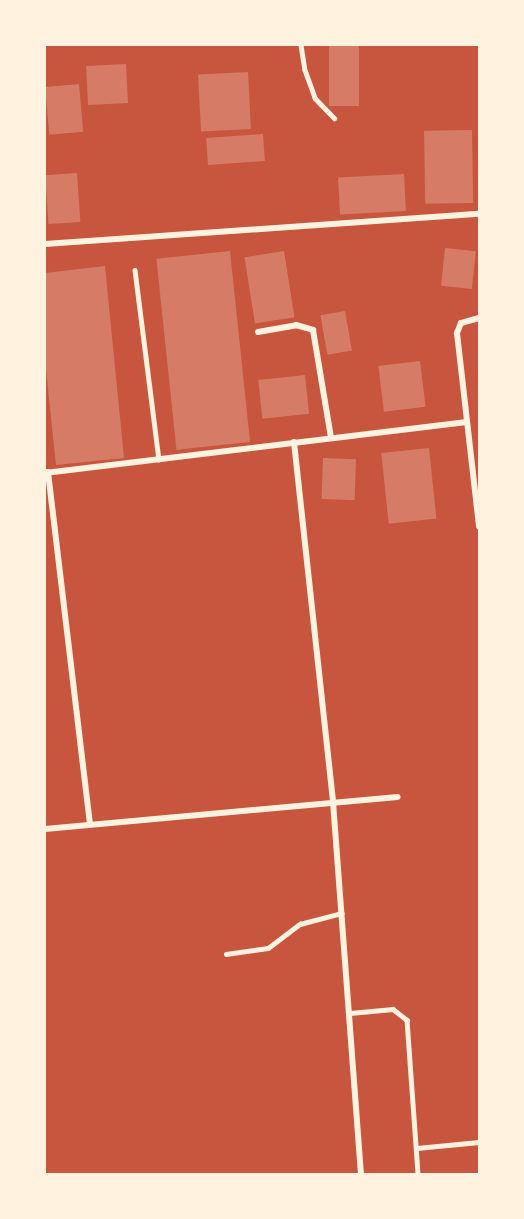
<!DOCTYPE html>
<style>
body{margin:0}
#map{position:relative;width:524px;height:1219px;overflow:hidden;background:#c8553d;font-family:"Public Sans",sans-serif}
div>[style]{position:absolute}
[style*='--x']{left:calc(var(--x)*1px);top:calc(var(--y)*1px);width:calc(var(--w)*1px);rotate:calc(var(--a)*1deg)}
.building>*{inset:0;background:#d67c66;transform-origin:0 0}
.service>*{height:4.5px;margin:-2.25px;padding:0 2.25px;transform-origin:2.25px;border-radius:2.25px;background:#fff3e0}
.minor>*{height:6px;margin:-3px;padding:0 3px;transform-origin:3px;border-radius:3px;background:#fff3e0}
span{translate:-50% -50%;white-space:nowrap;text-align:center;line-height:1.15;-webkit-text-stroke:4.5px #fff3e0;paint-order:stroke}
.frame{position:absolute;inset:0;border:46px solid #fff3e0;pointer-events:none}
</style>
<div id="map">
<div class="building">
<i style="left:329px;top:45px;width:30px;height:61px"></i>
<i style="left:126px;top:64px;width:39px;height:40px;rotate:87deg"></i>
<i style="left:248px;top:72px;width:57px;height:50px;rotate:87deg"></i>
<i style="left:79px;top:84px;width:48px;height:34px;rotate:85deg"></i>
<i style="left:472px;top:130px;width:73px;height:48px;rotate:89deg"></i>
<i style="left:263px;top:134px;width:27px;height:57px;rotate:86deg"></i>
<i style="left:77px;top:173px;width:49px;height:32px;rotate:86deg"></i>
<i style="left:404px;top:174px;width:37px;height:66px;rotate:87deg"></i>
<i style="left:445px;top:248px;width:31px;height:38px;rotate:6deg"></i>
<i style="left:230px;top:251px;width:192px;height:74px;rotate:84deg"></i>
<i style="left:284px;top:251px;width:67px;height:40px;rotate:81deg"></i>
<i style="clip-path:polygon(105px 266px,124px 458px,56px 465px,45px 360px,45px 273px)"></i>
<i style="left:345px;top:311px;width:40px;height:25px;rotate:80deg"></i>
<i style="left:420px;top:361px;width:46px;height:42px;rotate:83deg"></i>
<i style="left:305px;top:375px;width:39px;height:47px;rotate:84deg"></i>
<i style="left:429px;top:448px;width:71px;height:48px;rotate:84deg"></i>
<i style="left:323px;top:458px;width:33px;height:41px;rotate:2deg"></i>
</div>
<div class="service">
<i style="--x:301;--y:45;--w:25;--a:81"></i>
<i style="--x:305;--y:70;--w:30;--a:70"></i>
<i style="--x:315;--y:98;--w:28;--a:46"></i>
<i style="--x:135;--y:270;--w:191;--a:82.8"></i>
<i style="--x:226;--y:954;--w:42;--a:-8.1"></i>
<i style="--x:268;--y:948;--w:40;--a:-37"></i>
<i style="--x:300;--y:924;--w:43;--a:-14.7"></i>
<i style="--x:350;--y:1013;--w:43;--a:-5.3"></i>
<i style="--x:393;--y:1009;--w:18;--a:38"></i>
<i style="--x:407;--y:1020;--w:154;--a:85.9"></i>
<i style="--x:417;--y:1148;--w:62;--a:-5.5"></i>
</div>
<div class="minor">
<i style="--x:45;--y:244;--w:435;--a:-4"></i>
<i style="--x:479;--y:318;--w:19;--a:164"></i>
<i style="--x:461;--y:323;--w:11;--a:112"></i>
<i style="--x:457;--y:333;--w:195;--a:83.5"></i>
<i style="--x:258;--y:332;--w:39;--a:-10"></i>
<i style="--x:296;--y:325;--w:18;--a:16"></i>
<i style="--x:313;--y:330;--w:109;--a:80.5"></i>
<i style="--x:294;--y:442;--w:362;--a:83.8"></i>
<i style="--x:333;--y:802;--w:373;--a:85.7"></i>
<i style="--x:48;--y:472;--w:355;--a:83.2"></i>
<i style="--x:45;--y:473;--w:425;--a:-6.9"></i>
<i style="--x:45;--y:829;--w:354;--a:-5.2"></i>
</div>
<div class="frame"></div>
</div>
